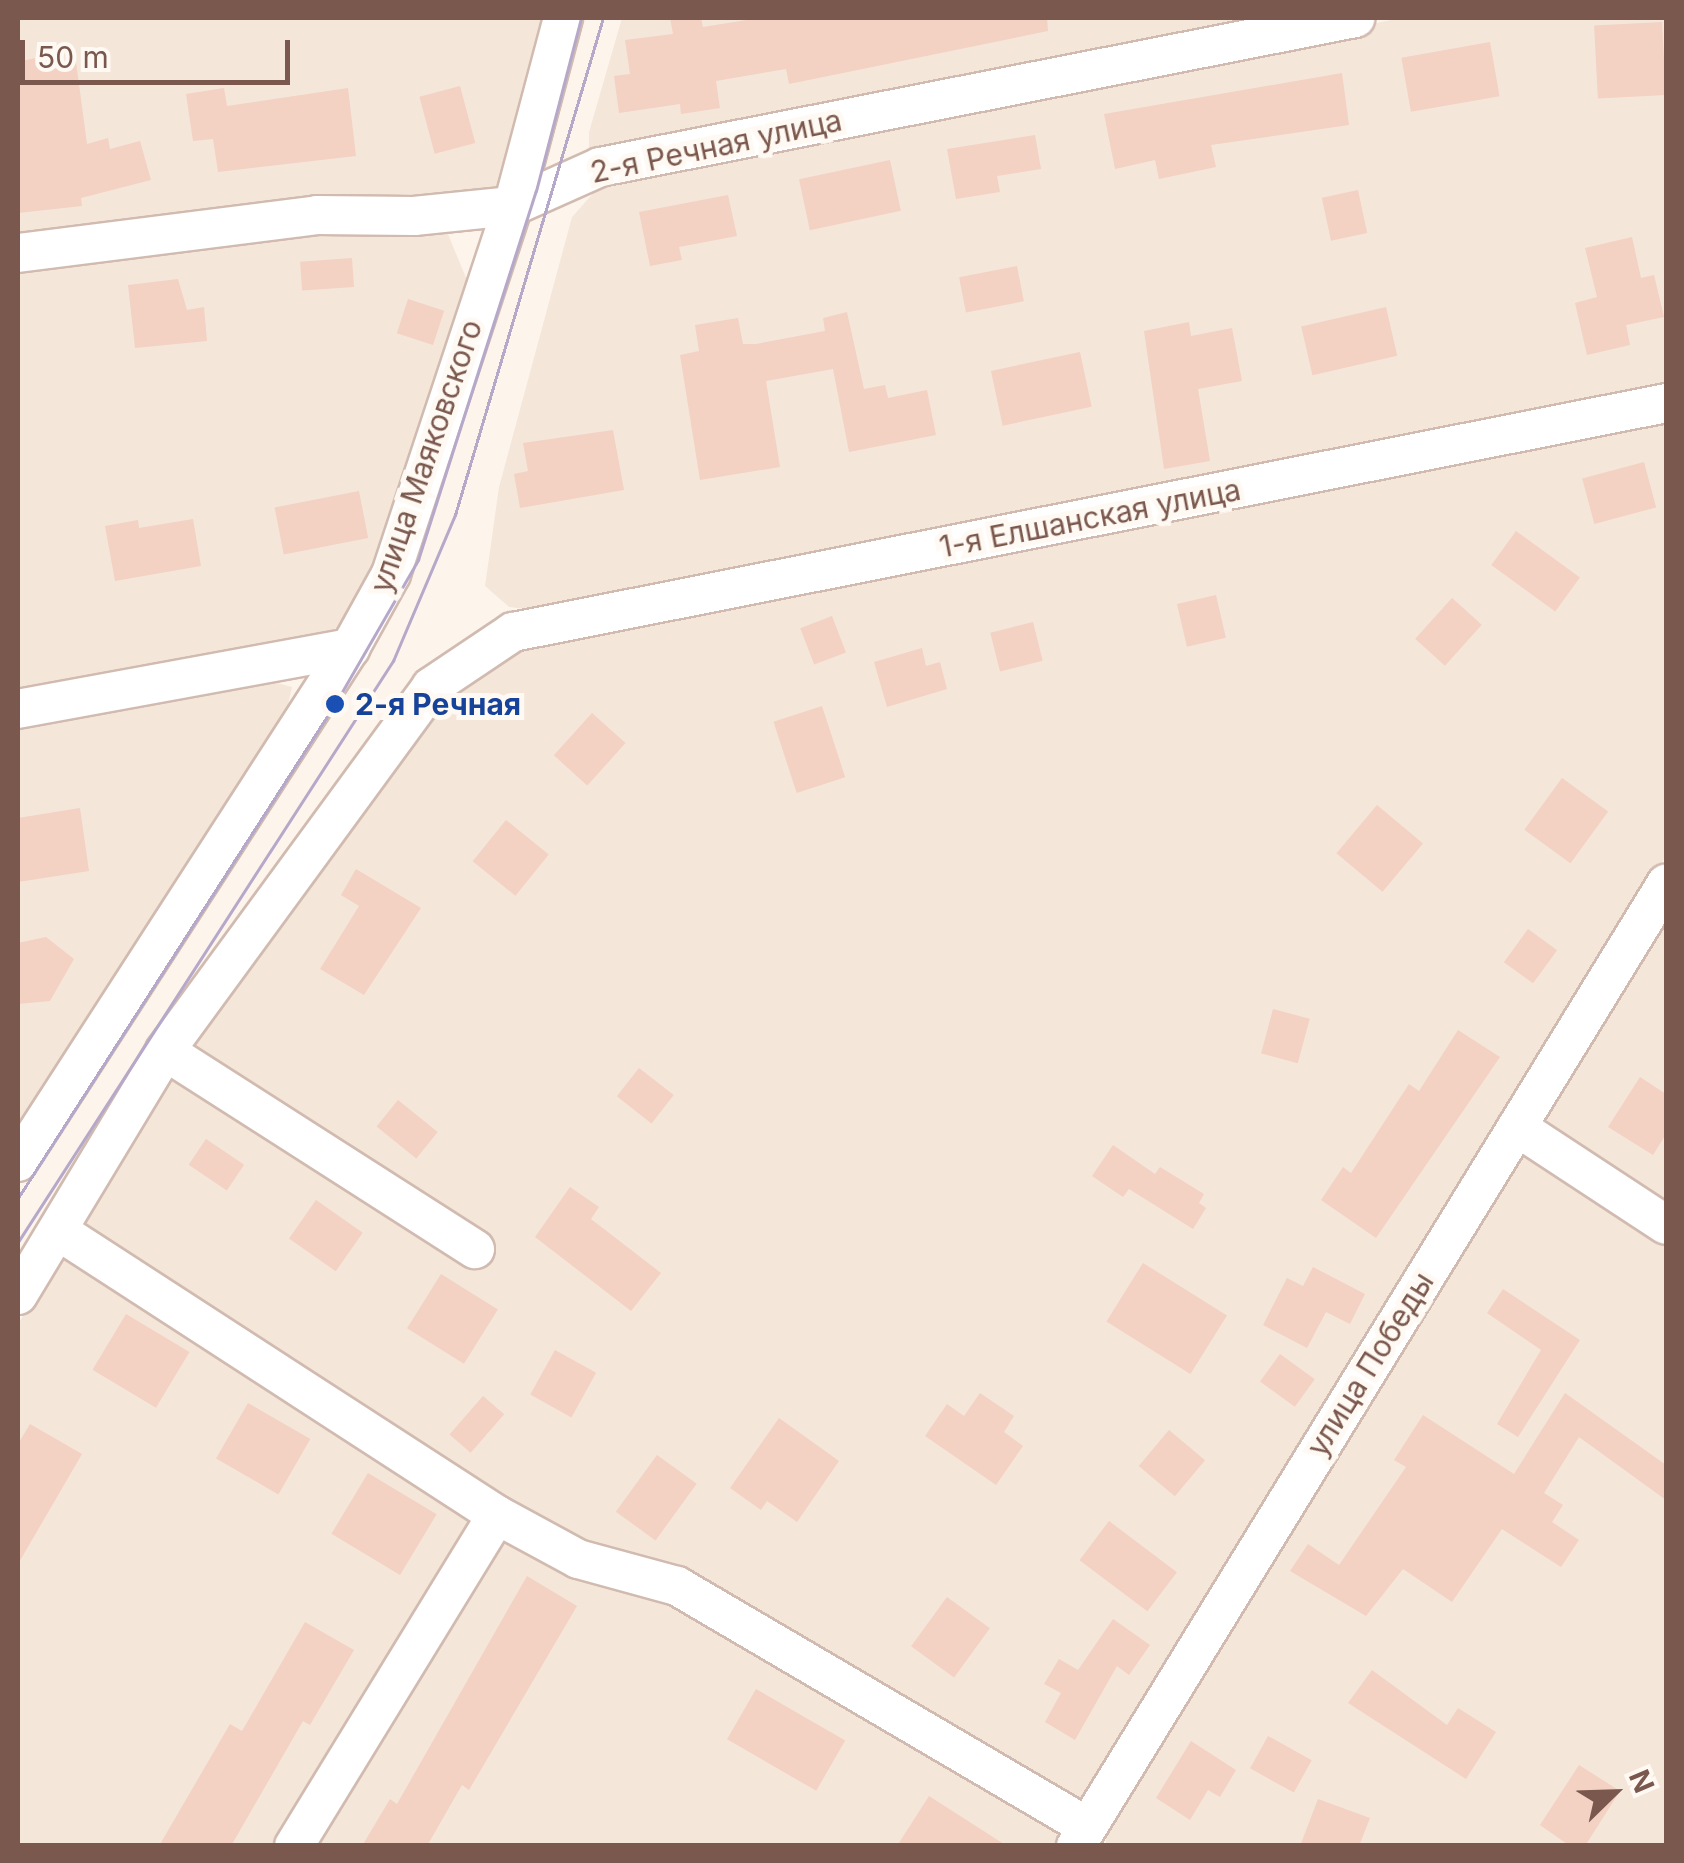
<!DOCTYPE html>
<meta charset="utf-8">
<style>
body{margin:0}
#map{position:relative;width:1684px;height:1863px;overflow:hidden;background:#fdf5ec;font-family:Inter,sans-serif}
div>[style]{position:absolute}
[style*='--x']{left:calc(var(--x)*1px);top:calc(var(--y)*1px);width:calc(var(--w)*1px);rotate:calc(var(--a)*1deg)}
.residential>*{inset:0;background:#f5e6da}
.building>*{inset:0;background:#f3d1c3;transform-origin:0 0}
.roads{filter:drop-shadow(2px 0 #d1bbb0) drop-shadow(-2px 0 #d1bbb0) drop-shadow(0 2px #d1bbb0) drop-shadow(0 -2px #d1bbb0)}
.minor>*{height:38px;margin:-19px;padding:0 19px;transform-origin:19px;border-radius:19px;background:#fff}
.tram>*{height:2.5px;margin:-1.25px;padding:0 1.25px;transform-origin:1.25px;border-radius:1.25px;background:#b6a8c9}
.dots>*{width:28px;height:28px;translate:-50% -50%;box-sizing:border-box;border:5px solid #fff9f3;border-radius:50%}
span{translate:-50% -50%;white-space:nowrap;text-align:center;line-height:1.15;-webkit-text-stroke:10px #fff9f3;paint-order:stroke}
.street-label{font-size:30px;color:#7a584d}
.transit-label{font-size:30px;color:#164399;font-weight:700}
.left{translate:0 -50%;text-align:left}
.frame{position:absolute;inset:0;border:20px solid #7a584d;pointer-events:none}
.north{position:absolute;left:1564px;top:1743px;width:100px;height:100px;-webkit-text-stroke:8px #fff9f3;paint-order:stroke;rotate:67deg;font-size:28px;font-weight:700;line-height:40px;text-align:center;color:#7a584d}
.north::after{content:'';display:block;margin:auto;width:35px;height:45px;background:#7a584d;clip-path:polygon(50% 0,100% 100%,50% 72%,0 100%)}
.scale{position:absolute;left:20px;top:40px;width:270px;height:45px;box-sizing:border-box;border:5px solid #7a584d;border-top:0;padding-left:12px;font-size:30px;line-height:35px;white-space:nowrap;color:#7a584d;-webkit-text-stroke:8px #fff9f3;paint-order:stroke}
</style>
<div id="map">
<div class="residential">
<i style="clip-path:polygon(18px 18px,546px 18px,502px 180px,490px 192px,18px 244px)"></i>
<i style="clip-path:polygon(622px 18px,1306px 18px,599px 153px,589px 147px,589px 132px)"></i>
<i style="clip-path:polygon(1401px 18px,1666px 18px,1666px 388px,551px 612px,509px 607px,485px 586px,499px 487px,572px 217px,604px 181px)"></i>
<i style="clip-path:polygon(319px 227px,417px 227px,448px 234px,467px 280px,362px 600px,347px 623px,321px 635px,18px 689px,18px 263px)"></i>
<i style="clip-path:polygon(1666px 415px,1666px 856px,1082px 1805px,507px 1501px,87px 1235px,80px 1221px,430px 669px)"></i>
<i style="clip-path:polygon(277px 683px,292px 687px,286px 714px,18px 1133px,18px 724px)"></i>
<i style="clip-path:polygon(1666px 912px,1666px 1845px,1106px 1846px,1105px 1825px)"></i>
<i style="clip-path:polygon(76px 1258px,476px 1524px,280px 1845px,18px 1845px,18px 1324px,58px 1259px)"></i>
<i style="clip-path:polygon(514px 1538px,671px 1604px,1068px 1828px,1066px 1846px,314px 1846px,496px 1539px)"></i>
</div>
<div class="building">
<i style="clip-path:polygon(670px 18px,701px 18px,703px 27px,759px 18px,1047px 18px,1048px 31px,789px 84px,786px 69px,716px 81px,720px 108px,681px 114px,680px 104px,619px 113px,614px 76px,630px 74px,625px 40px,673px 34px)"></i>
<i style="left:1662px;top:22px;width:73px;height:68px;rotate:87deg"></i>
<i style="left:1490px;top:42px;width:55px;height:90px;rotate:80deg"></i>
<i style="clip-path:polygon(44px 56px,48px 71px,76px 62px,87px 144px,108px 138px,110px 149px,140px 141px,151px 180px,81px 198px,82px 206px,18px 213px,18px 62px)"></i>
<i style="clip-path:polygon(1342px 73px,1349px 125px,1211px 145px,1216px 167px,1159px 179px,1155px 160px,1115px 169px,1104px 114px)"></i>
<i style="left:460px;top:86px;width:59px;height:42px;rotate:75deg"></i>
<i style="clip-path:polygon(224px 88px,227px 106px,348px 88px,356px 156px,218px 172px,213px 139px,193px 141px,186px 94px)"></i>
<i style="clip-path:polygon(1035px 135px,1041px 169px,997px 176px,1000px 192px,956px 199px,947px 149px)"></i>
<i style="left:890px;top:160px;width:52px;height:93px;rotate:78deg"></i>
<i style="left:1358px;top:190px;width:44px;height:37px;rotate:78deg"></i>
<i style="clip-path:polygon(728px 195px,737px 236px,679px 247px,682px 260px,650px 266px,639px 212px)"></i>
<i style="clip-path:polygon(1632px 237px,1641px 278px,1654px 275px,1664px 317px,1626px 325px,1630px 345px,1587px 355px,1575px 303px,1597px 297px,1585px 248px)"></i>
<i style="left:352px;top:258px;width:29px;height:52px;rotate:86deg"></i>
<i style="left:1017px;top:266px;width:36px;height:59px;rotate:79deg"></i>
<i style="clip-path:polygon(178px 279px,187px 310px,204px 307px,207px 341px,135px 348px,128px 285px)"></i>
<i style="left:408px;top:299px;width:38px;height:36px;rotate:18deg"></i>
<i style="left:1386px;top:307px;width:50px;height:87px;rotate:77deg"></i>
<i style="clip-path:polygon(847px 312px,864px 389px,885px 385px,888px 398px,927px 390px,936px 435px,849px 452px,833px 369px,766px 381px,780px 467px,700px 480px,680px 355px,699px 351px,695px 325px,738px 318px,743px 344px,756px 344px,825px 331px,823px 318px)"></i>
<i style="clip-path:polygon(1189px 322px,1191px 336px,1232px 328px,1242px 381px,1198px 389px,1210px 461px,1164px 469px,1144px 331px)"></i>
<i style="left:1080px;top:352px;width:56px;height:91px;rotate:78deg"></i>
<i style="clip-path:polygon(613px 430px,624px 490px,520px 508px,514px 474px,528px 471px,523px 443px)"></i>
<i style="left:1644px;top:462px;width:47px;height:64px;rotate:75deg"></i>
<i style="left:359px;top:491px;width:48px;height:86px;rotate:79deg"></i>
<i style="clip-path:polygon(193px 519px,201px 566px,115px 581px,105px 526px,138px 520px,139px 528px)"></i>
<i style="left:1516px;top:531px;width:79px;height:42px;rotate:36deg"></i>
<i style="left:1216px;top:595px;width:44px;height:40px;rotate:77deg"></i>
<i style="left:1452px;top:598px;width:40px;height:55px;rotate:42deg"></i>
<i style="left:832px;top:616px;width:39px;height:34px;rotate:69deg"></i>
<i style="left:1033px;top:622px;width:40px;height:44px;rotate:76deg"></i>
<i style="clip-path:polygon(922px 648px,926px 666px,940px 662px,947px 689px,887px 707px,874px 662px)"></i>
<i style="left:822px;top:706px;width:75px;height:51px;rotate:72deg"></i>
<i style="left:592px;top:713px;width:45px;height:57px;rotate:42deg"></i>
<i style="left:1562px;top:778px;width:57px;height:64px;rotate:36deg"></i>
<i style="left:1377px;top:805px;width:60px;height:63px;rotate:40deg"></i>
<i style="clip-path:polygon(80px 808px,89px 871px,18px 882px,18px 818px)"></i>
<i style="left:506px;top:820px;width:55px;height:53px;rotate:39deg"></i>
<i style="clip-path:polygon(356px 869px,421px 908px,364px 995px,320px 969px,359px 906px,341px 895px)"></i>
<i style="left:1528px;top:929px;width:36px;height:41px;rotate:36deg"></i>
<i style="clip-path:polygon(46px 937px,74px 959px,50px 1001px,18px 1004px,18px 943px)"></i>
<i style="left:1273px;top:1009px;width:38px;height:46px;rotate:15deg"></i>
<i style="clip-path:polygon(1458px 1030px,1500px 1057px,1376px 1238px,1321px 1200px,1343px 1167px,1351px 1173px,1409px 1084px,1419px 1091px)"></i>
<i style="left:639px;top:1068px;width:44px;height:36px;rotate:38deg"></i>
<i style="clip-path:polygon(1640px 1077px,1666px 1094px,1666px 1134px,1653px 1155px,1608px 1127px)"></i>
<i style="left:398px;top:1100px;width:51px;height:34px;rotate:39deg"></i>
<i style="left:206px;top:1139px;width:46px;height:31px;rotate:34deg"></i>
<i style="clip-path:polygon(1113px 1145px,1155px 1174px,1160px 1167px,1204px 1194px,1199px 1203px,1206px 1208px,1193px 1229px,1129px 1189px,1123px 1197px,1092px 1176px)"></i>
<i style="clip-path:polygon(570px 1187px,599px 1207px,591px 1219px,661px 1273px,631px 1311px,535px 1237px)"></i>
<i style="left:316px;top:1200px;width:57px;height:47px;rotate:35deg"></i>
<i style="left:1143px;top:1263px;width:99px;height:69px;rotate:32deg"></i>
<i style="clip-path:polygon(1313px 1267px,1365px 1294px,1350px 1324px,1326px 1312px,1307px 1348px,1263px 1325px,1287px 1278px,1303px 1286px)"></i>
<i style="left:441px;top:1274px;width:67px;height:64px;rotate:32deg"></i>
<i style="clip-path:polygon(1503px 1289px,1580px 1340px,1518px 1437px,1497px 1424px,1541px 1350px,1487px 1313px)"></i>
<i style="left:126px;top:1314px;width:74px;height:65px;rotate:31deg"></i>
<i style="left:555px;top:1350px;width:47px;height:51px;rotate:29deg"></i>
<i style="left:1280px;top:1354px;width:43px;height:34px;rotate:36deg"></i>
<i style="clip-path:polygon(980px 1393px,1014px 1416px,1004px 1432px,1023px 1446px,996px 1485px,925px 1436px,947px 1404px,964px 1416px)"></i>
<i style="clip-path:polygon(1565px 1393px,1666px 1465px,1666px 1500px,1579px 1437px,1544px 1493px,1563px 1505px,1552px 1522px,1579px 1540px,1561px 1567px,1502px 1529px,1452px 1602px,1403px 1569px,1366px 1616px,1290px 1571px,1308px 1544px,1339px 1565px,1406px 1467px,1394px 1460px,1423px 1415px,1514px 1474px)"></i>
<i style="left:483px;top:1396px;width:28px;height:51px;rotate:41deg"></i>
<i style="left:248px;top:1403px;width:72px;height:64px;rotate:30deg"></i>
<i style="clip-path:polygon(779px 1418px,839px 1461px,797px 1522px,767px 1501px,761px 1510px,730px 1488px)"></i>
<i style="clip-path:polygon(30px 1424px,82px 1454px,18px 1564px,18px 1444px)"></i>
<i style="left:1169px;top:1430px;width:47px;height:47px;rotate:40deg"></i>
<i style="left:657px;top:1455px;width:49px;height:70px;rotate:36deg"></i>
<i style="left:368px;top:1473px;width:80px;height:71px;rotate:31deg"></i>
<i style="left:1109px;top:1521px;width:85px;height:49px;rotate:37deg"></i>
<i style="clip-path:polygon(527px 1576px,577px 1606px,469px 1790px,462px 1785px,427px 1846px,362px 1846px,390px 1799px,397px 1804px)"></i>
<i style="left:947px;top:1597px;width:53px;height:61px;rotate:36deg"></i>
<i style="clip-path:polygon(1113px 1619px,1150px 1645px,1129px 1675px,1117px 1666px,1075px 1740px,1045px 1722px,1061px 1693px,1044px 1684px,1059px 1659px,1078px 1670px)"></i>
<i style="clip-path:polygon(305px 1622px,354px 1650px,310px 1725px,303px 1721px,231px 1846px,159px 1846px,230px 1724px,242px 1731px)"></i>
<i style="clip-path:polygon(1372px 1670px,1447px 1725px,1458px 1708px,1496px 1732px,1466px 1779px,1348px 1703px)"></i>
<i style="left:756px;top:1689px;width:103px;height:58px;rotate:30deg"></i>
<i style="left:1268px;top:1736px;width:50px;height:37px;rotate:29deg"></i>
<i style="clip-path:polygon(1191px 1741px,1236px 1770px,1220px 1797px,1208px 1790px,1190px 1820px,1156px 1798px)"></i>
<i style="clip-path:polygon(1579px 1765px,1620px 1791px,1585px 1846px,1570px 1846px,1540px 1825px)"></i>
<i style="clip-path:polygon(929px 1796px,1007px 1846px,897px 1846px)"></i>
<i style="clip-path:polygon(1318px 1799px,1370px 1818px,1359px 1846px,1300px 1846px)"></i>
</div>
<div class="roads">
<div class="minor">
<i style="--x:18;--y:253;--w:301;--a:-7.2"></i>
<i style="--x:317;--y:215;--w:97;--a:0.6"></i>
<i style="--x:414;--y:216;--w:100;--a:-5.8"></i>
<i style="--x:513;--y:206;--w:95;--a:-24.1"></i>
<i style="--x:600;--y:167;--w:770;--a:-11.16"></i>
<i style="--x:18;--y:709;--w:338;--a:-10.4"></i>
<i style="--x:165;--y:1051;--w:368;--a:32.6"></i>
<i style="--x:1517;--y:1127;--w:178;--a:33.3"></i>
<i style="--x:18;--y:1162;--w:612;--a:-57.14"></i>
<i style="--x:350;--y:648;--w:85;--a:-61"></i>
<i style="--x:391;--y:574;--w:388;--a:-71.7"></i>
<i style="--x:513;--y:206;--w:195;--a:-75.1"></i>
<i style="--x:60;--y:1232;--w:521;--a:32.93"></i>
<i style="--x:497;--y:1515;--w:92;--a:28.5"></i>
<i style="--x:578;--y:1559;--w:103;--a:15.3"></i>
<i style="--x:677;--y:1586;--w:476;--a:30.4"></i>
<i style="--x:18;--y:1295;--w:285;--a:-58.9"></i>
<i style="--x:165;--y:1051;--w:451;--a:-53.8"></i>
<i style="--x:431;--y:687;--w:99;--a:-33.9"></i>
<i style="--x:513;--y:632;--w:1176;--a:-11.23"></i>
<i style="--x:294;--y:1846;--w:388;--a:-58.5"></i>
<i style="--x:1076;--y:1846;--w:1129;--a:-58.48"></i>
</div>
</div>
<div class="tram">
<i style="--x:18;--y:1198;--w:587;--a:-57.31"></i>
<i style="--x:335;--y:704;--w:166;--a:-60"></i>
<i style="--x:418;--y:560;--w:387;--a:-72.3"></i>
<i style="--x:536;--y:191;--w:179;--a:-75.4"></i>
<i style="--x:18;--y:1242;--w:692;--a:-57.16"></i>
<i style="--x:393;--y:661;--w:159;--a:-67"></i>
<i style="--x:455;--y:515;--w:519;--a:-73.42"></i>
</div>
<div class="dots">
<i style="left:335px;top:704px;background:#1a4fb4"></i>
</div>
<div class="street-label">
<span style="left:716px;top:146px;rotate:-12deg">2-я Речная улица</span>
<span style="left:426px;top:456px;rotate:-71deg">улица Маяковского</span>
<span style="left:1090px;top:518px;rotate:-11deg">1-я Елшанская улица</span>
<span style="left:1370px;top:1364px;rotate:-58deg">улица Победы</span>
</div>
<div class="transit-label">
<span class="left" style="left:355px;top:704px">2-я Речная</span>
</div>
<div class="frame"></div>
<div class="north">N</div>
<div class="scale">50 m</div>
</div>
